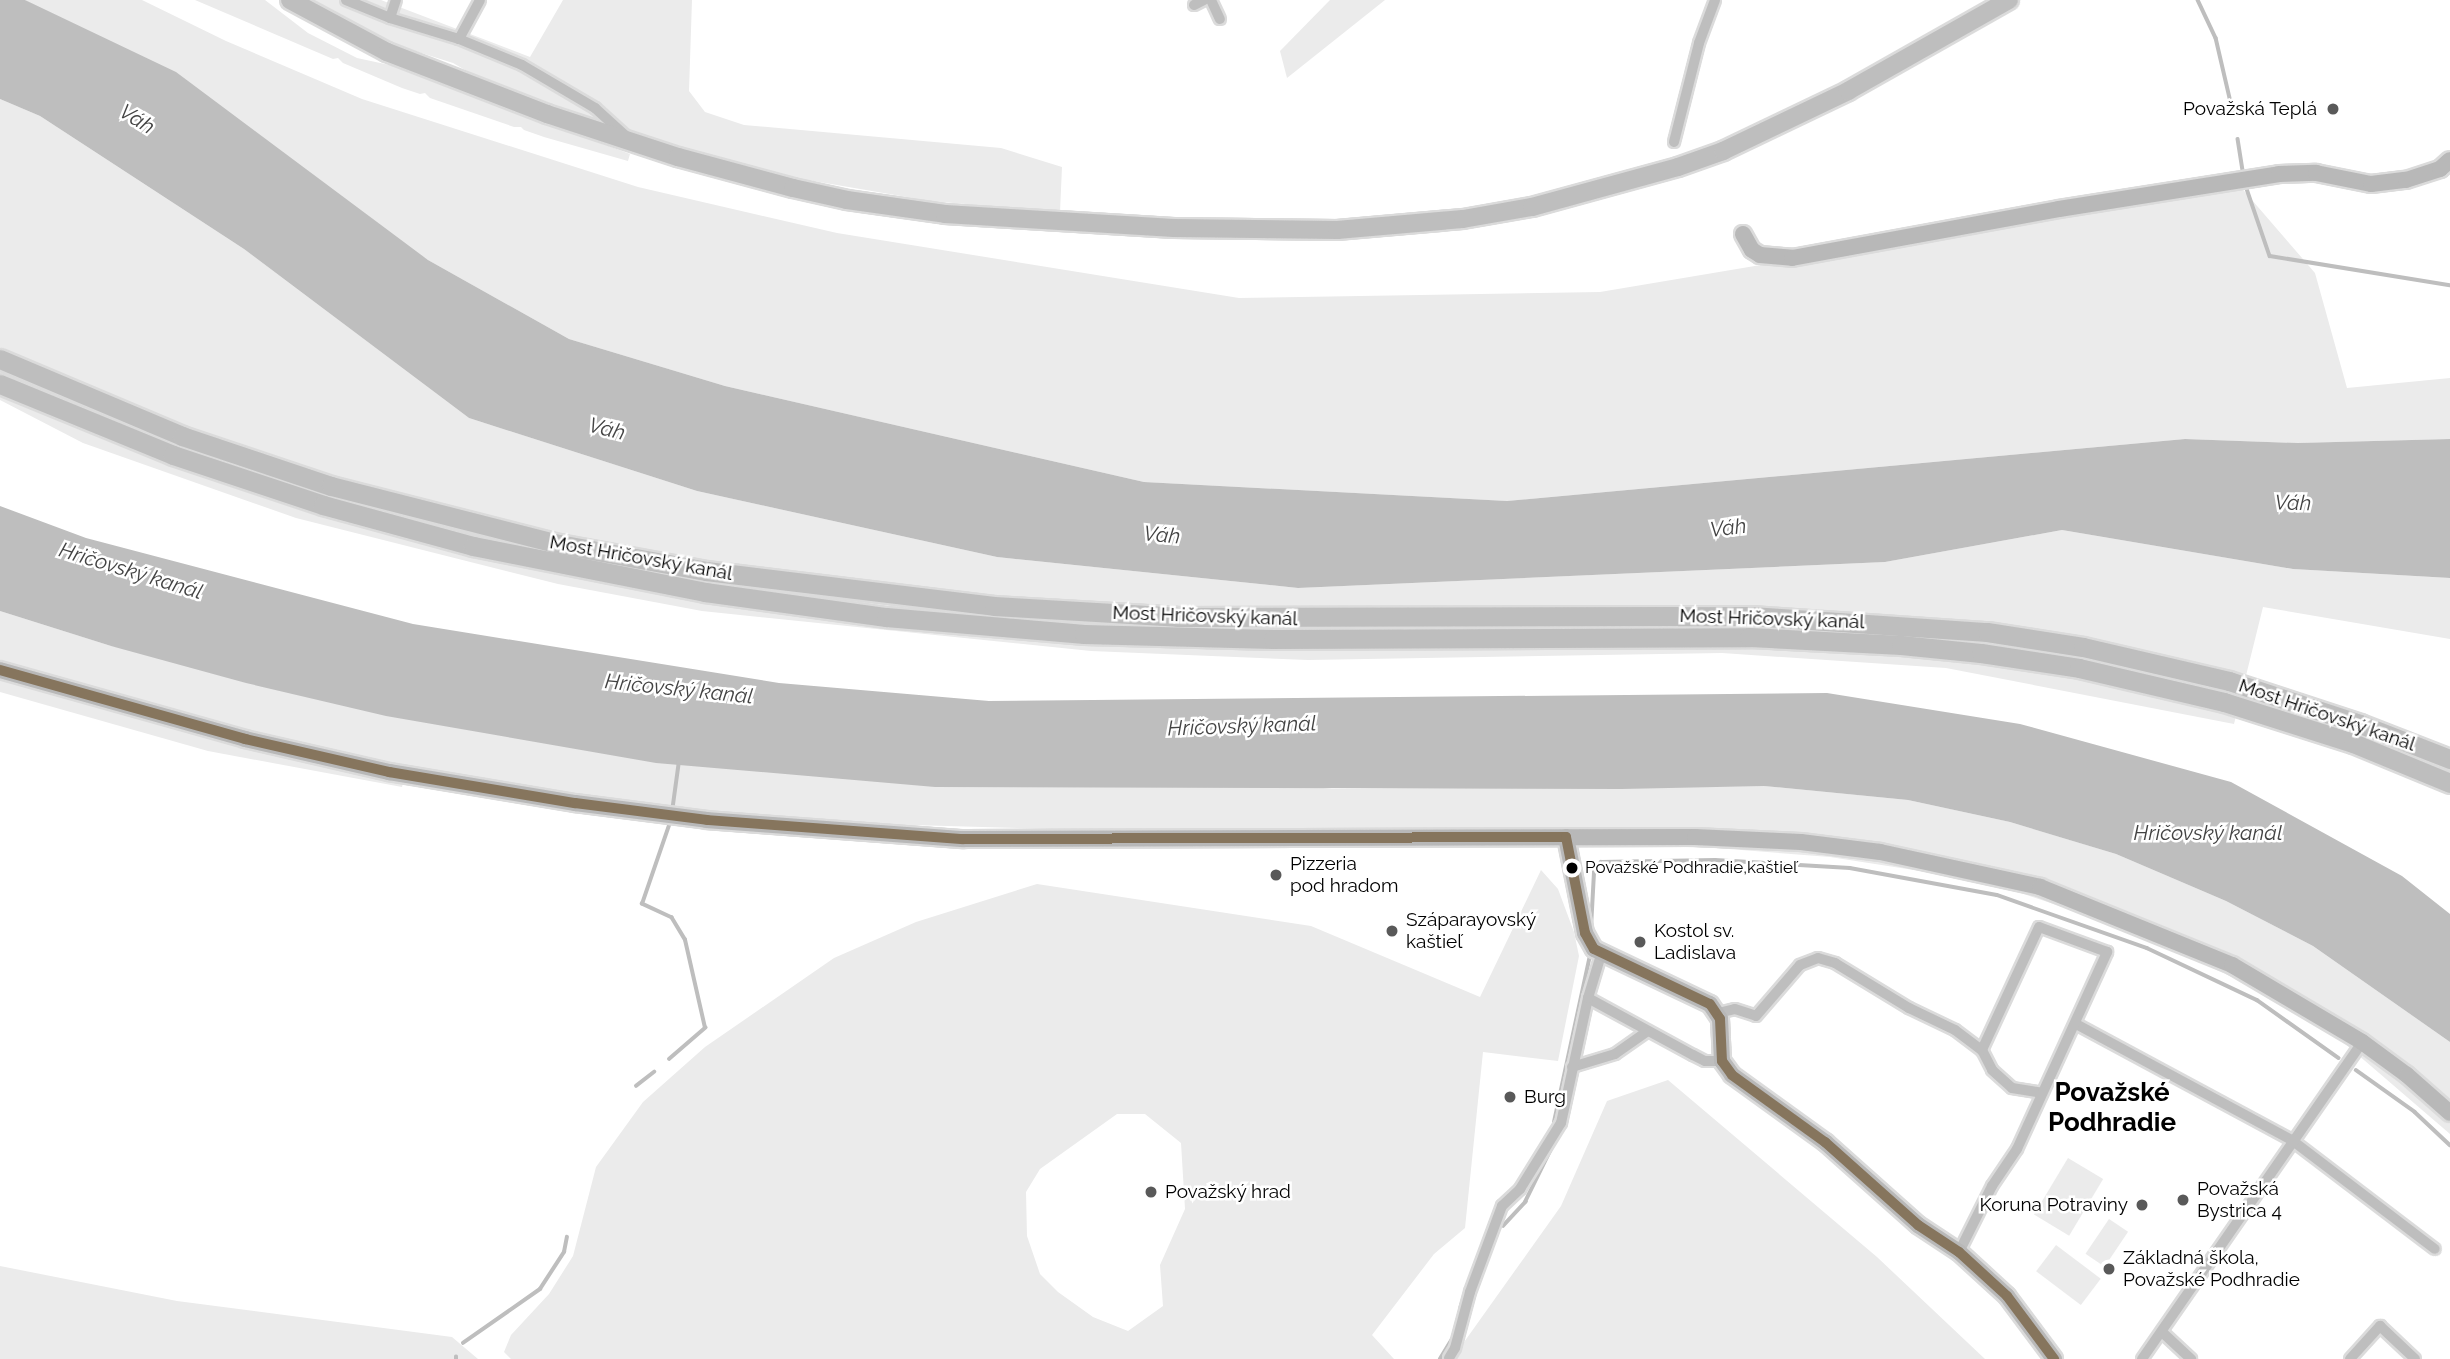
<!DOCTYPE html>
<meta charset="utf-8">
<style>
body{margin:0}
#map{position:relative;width:2450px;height:1359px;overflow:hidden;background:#fff;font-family:Raleway,sans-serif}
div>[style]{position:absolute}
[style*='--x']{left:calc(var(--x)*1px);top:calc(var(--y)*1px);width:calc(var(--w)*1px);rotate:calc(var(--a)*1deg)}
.green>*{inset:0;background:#ebebeb;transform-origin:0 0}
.water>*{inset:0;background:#bebebe}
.stream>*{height:3.5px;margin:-1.75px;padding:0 1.75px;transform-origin:1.75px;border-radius:1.75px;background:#bebebe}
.roads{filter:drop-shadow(2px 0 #dbdbdb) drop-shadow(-2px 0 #dbdbdb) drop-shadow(0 2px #dbdbdb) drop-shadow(0 -2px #dbdbdb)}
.street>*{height:10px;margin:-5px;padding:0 5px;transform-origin:5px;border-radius:5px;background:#bebebe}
.secondary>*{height:16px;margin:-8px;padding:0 8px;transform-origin:8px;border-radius:8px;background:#b8b8b8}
.primary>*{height:18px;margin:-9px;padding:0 9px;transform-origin:9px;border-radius:9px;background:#bebebe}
.highway>*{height:19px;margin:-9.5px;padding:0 9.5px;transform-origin:9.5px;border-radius:9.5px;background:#bebebe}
.bus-1>*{height:10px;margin:-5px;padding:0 5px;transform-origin:5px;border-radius:5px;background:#86755d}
.dots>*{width:19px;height:19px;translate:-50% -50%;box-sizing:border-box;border:4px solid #fff;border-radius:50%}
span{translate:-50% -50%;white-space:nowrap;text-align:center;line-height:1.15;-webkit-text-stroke:5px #fff;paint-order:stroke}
.bus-label{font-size:17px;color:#000}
.left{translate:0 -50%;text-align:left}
.poi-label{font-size:19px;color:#000}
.right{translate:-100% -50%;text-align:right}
.street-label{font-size:19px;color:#000}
.water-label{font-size:21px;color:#434343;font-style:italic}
.district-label{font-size:26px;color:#000;font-weight:700}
</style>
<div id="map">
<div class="green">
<i style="clip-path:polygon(25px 0,142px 0,226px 41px,362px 99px,638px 187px,837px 233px,1239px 298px,1600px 292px,2239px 185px,2315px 273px,2347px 388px,2450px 378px,2450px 439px,2298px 443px,2185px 439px,1507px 501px,1144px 482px,725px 386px,569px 339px,428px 260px)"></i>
<i style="clip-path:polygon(195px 0,265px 0,308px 33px,357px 58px,394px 66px,630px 154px,628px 161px,544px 137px,524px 130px,521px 127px,514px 127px,430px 98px,425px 93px,420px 94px,402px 88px,343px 63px,338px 58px,333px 59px)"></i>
<i style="clip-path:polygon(310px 0,381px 0,530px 57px,563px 0,692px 0,689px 91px,705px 112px,744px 125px,1001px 148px,1062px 167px,1060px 212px,930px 201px,796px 178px,737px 164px,641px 137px,517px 93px,479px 78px,453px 63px,393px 44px)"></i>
<i style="clip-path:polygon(1330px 0,1385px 0,1287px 78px,1280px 51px)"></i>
<i style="clip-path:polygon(0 99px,40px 116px,244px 249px,469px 418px,697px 491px,997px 557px,1298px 588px,1885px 562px,2062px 530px,2293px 569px,2450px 578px,2450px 639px,2263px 607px,2234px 724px,1946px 668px,1722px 653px,1308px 660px,1091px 651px,702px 611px,558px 584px,296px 518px,83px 443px,0 400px)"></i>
<i style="clip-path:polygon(0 611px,111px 646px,1332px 789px,1764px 786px,1908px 800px,2010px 822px,2116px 854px,2226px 901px,2313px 946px,2450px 1042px,2450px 1134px,2343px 1042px,2234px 978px,2136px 932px,2012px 890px,1933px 873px,1830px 857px,1716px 848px,840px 823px,646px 806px,407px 765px,402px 787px,208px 751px,0 692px)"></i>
<i style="clip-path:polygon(evenodd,1541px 870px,1558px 889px,1574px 932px,1579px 956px,1558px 1061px,1483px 1052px,1465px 1228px,1434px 1254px,1372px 1335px,1394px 1359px,511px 1359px,504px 1352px,511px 1335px,549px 1294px,573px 1256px,596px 1167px,643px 1102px,705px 1047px,834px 958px,916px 922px,1037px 884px,1311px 926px,1480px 997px,1541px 870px,1117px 1114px,1145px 1114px,1181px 1143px,1185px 1209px,1160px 1265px,1163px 1306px,1128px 1331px,1093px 1317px,1058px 1292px,1040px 1274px,1027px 1236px,1026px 1192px,1040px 1169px,1117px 1114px)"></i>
<i style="clip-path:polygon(1668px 1080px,1877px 1257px,1985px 1359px,1452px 1359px,1561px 1206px,1607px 1101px)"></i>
<i style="left:2068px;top:1158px;width:41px;height:66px;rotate:31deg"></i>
<i style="left:2109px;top:1219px;width:23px;height:42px;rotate:34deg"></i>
<i style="left:2056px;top:1245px;width:56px;height:33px;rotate:37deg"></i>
<i style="clip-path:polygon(0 1266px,177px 1301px,452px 1337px,478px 1359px,0 1359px)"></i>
</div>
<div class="water">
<i style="clip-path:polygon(0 0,25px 0,176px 72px,428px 260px,569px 339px,725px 386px,1144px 482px,1507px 501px,2185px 439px,2298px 443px,2450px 439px,2450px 578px,2293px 569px,2062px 530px,1885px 562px,1298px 588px,997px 557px,697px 491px,469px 418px,244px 249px,40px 116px,0 99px)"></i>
<i style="clip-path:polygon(0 506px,86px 538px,413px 624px,779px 683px,989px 701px,1827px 693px,2020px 724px,2231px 782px,2402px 876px,2450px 914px,2450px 1042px,2313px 946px,2226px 901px,2116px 854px,2010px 822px,1908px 800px,1764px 786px,1621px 789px,935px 787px,656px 763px,386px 716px,246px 683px,111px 646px,0 611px)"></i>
</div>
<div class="stream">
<i style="--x:2198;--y:0;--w:42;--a:64.7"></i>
<i style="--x:2216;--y:38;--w:75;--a:76.9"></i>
<i style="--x:2238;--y:139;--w:36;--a:81"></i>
<i style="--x:2246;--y:186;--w:74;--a:71.1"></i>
<i style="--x:2270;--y:256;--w:182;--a:9.2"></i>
<i style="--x:672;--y:812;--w:51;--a:-82.2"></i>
<i style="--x:1591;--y:928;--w:56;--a:-86.9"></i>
<i style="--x:1594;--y:872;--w:12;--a:-55"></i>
<i style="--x:1601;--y:862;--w:114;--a:-1"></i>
<i style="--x:1715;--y:860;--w:135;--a:3.4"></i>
<i style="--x:1850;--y:868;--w:149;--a:10.4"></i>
<i style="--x:1997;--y:895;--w:159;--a:19.5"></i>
<i style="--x:2147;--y:948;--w:122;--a:25.3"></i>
<i style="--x:2257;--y:1000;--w:100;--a:35.3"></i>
<i style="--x:669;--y:1059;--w:48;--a:-40.7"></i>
<i style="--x:705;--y:1028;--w:90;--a:-102.8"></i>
<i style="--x:685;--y:940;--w:26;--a:-121"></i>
<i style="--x:672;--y:918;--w:33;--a:-155"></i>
<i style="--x:642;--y:904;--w:89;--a:-71"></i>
<i style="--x:2356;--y:1070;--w:72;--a:35.4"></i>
<i style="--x:2415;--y:1112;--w:48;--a:43.3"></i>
<i style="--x:636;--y:1086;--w:23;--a:-38"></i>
<i style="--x:1554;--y:1122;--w:171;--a:-77.8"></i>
<i style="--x:1503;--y:1226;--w:33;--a:-47"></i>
<i style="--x:1525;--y:1202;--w:68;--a:-63.8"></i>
<i style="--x:1460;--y:1309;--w:24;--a:-73"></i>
<i style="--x:463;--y:1343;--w:94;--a:-35"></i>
<i style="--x:540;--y:1289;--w:44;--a:-57"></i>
<i style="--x:564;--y:1252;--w:15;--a:-79"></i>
<i style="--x:456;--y:1359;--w:2;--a:-90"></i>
<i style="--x:1440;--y:1359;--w:26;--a:-59"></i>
</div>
<div class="roads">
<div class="street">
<i style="--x:346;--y:0;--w:48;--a:22.2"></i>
<i style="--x:390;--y:18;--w:72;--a:16.9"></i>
<i style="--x:459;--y:39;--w:68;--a:22.4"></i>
<i style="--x:522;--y:65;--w:85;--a:30.5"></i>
<i style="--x:595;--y:108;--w:45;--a:42.3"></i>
<i style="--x:1211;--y:0;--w:21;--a:65"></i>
<i style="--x:1194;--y:5;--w:11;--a:-27"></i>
<i style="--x:390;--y:18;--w:19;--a:-72"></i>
<i style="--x:459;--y:39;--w:44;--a:-61.7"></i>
<i style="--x:1674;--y:142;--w:102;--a:-75.8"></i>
<i style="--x:1699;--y:43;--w:46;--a:-69.6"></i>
<i style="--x:1588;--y:998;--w:119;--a:28.5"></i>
<i style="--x:1693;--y:1055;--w:13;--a:27"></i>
<i style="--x:1705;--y:1061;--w:17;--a:0"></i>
<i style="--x:1718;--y:1013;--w:17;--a:-13"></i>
<i style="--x:1735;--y:1009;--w:22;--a:18"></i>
<i style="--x:1756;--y:1016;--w:67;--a:-49.2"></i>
<i style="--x:1800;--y:965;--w:19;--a:-21"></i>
<i style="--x:1818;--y:958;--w:18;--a:16"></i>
<i style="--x:1835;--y:963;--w:87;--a:31.3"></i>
<i style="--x:1909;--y:1008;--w:51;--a:25.6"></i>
<i style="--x:1955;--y:1030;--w:34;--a:37"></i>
<i style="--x:1982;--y:1050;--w:22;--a:63"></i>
<i style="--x:1992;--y:1070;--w:27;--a:42"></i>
<i style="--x:2012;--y:1088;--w:30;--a:9"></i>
<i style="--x:2076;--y:1024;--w:247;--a:28.3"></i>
<i style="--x:2293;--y:1141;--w:178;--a:37.3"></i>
<i style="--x:1572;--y:1067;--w:45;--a:-16.8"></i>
<i style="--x:1615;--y:1054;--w:38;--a:-35"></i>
<i style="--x:1959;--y:1252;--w:74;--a:-63.4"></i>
<i style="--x:1992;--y:1186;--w:45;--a:-56"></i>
<i style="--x:2017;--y:1149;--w:217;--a:-65.4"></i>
<i style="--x:2107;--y:952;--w:72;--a:-159.8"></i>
<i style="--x:2039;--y:927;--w:136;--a:114.9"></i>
<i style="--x:2162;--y:1332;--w:40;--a:43"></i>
<i style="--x:1449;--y:1358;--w:12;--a:-59"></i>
<i style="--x:1455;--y:1348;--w:58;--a:-75"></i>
<i style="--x:1470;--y:1292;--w:92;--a:-69.6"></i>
<i style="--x:1502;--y:1206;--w:25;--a:-43"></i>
<i style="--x:1520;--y:1189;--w:78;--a:-58.2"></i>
<i style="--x:1561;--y:1123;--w:128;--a:-77.8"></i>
<i style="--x:1588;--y:998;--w:45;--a:-73.2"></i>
<i style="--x:2142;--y:1359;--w:386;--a:-55.2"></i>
<i style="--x:2350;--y:1359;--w:45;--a:-47.7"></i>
<i style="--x:2380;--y:1326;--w:48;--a:43.3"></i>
</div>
<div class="secondary">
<i style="--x:1743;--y:234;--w:18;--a:61"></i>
<i style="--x:1752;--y:250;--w:9;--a:32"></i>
<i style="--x:1760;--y:255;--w:32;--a:5"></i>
<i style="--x:1792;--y:258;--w:271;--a:-10.4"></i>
<i style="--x:2059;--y:209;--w:223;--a:-9"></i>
<i style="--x:2279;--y:174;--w:37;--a:-2"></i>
<i style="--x:2316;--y:173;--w:56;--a:11.3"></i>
<i style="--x:2371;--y:184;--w:35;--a:-7"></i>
<i style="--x:2406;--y:180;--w:36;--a:-18"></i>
<i style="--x:2440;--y:169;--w:13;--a:-42"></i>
<i style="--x:0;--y:670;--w:255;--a:15.7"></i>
<i style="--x:245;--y:739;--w:148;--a:12.9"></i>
<i style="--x:389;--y:772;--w:189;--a:9.5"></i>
<i style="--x:575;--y:803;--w:133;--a:7.3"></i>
<i style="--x:707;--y:820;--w:256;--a:4.3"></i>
<i style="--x:962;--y:839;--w:733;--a:-0.16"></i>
<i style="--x:1695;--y:837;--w:106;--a:2.7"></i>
<i style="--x:1801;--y:842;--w:80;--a:7.2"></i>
<i style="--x:1880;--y:852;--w:164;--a:12.3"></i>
<i style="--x:2040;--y:887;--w:207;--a:22.1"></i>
<i style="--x:2232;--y:965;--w:151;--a:30.6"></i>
<i style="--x:2362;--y:1042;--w:56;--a:36.3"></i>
<i style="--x:2407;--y:1075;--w:57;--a:41.5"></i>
<i style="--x:1566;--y:837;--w:98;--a:78.8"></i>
<i style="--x:1585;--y:933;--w:18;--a:61"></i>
<i style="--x:1594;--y:949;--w:128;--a:25.4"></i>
<i style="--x:1710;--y:1004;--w:18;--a:56"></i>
<i style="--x:1720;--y:1019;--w:42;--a:87.3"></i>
<i style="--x:1722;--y:1061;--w:17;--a:54"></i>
<i style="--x:1732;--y:1075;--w:115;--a:35.8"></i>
<i style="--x:1825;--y:1142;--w:125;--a:41.7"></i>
<i style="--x:1918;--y:1225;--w:49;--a:33.4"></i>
<i style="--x:1959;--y:1252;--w:65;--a:42.5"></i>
<i style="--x:2007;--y:1296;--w:79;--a:53.3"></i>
</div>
<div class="primary">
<i style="--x:290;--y:0;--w:110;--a:28.2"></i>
<i style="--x:387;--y:52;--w:172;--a:21.2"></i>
<i style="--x:547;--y:114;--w:138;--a:18.2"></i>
<i style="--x:678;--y:157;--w:119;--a:15.1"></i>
<i style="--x:793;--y:188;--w:55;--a:12.5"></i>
<i style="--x:847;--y:200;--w:99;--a:8.1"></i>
<i style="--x:945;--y:214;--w:229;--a:3.5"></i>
<i style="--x:1174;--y:228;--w:163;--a:0.7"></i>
<i style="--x:1337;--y:230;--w:126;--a:-5"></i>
<i style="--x:1463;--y:219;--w:70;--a:-9.9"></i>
<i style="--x:1532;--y:207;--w:151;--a:-15.3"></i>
<i style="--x:1678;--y:167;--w:48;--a:-19.6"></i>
<i style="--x:1723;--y:151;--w:139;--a:-25.6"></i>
<i style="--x:1848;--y:91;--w:185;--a:-29.5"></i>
</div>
<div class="highway">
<i style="--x:0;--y:359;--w:198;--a:22.9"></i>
<i style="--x:182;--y:436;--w:157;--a:18.6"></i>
<i style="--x:331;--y:486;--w:235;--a:14.3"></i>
<i style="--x:559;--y:544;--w:149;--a:10.4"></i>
<i style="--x:706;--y:571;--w:290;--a:6.9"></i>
<i style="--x:994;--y:606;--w:183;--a:3.4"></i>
<i style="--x:1177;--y:617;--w:574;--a:-0.1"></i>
<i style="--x:1751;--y:616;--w:237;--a:3.9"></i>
<i style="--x:1987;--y:632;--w:97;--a:8.9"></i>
<i style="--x:2083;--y:647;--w:150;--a:13.1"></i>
<i style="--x:2229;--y:681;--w:138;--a:18.2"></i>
<i style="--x:2360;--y:724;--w:97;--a:21.3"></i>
<i style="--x:0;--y:384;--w:187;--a:22.3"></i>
<i style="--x:173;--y:455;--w:158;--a:18.4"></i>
<i style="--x:323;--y:505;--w:156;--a:15.3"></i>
<i style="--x:473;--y:546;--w:237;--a:11.2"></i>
<i style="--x:705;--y:592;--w:183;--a:7.9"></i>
<i style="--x:886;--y:617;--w:199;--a:4.9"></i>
<i style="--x:1084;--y:634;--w:189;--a:1.5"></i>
<i style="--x:1273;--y:639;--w:476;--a:-0.2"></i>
<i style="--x:1749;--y:637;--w:152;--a:3"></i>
<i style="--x:1901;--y:645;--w:80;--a:5.7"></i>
<i style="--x:1981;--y:653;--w:99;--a:8.7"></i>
<i style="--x:2079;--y:668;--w:149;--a:13.2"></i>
<i style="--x:2224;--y:702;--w:135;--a:17.6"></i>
<i style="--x:2353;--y:743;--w:105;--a:22.4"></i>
</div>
</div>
<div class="bus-1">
<i style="--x:0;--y:670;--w:255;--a:15.7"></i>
<i style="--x:245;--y:739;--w:148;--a:12.9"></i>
<i style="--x:389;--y:772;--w:189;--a:9.5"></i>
<i style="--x:575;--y:803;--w:133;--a:7.3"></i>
<i style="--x:707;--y:820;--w:256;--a:4.3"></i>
<i style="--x:962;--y:839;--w:604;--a:-0.19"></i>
<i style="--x:1566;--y:837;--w:98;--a:78.8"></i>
<i style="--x:1585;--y:933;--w:18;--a:61"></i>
<i style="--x:1594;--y:949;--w:128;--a:25.4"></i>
<i style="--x:1710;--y:1004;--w:18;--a:56"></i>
<i style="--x:1720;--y:1019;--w:42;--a:87.3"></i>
<i style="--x:1722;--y:1061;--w:17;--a:54"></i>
<i style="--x:1732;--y:1075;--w:115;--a:35.8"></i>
<i style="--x:1825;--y:1142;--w:125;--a:41.7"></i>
<i style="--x:1918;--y:1225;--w:49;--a:33.4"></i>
<i style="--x:1959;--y:1252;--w:65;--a:42.5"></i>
<i style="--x:2007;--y:1296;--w:79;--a:53.3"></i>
</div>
<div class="dots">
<i style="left:2333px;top:109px;background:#595959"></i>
<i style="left:1572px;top:868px;background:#000"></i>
<i style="left:1276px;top:875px;background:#595959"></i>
<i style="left:1392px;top:931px;background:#595959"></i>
<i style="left:1640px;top:942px;background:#595959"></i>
<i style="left:1510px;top:1097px;background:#595959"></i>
<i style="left:1151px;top:1192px;background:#595959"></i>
<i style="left:2183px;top:1200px;background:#595959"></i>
<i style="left:2142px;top:1205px;background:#595959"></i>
<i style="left:2109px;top:1269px;background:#595959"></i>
</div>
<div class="bus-label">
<span class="left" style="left:1585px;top:868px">Považské Podhradie,kaštieľ</span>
</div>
<div class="poi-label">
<span class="right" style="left:2317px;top:109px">Považská Teplá</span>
<span class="left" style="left:1290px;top:875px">Pizzeria<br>pod hradom</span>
<span class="left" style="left:1406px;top:931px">Száparayovský<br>kaštieľ</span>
<span class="left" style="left:1654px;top:942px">Kostol sv.<br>Ladislava</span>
<span class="left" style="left:1524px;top:1097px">Burg</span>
<span class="left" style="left:2197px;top:1200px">Považská<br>Bystrica 4</span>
<span class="left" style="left:1165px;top:1192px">Považský hrad</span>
<span class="right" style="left:2128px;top:1205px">Koruna Potraviny</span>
<span class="left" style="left:2123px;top:1269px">Základná škola,<br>Považské Podhradie</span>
</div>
<div class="street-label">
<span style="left:641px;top:558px;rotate:10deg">Most Hričovský kanál</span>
<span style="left:1205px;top:616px;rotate:2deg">Most Hričovský kanál</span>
<span style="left:1772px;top:619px;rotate:2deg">Most Hričovský kanál</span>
<span style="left:2327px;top:715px;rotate:19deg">Most Hričovský kanál</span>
</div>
<div class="water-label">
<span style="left:137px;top:119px;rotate:32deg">Váh</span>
<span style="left:607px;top:429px;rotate:14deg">Váh</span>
<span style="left:2293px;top:503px;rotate:1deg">Váh</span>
<span style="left:1728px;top:528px;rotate:-7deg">Váh</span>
<span style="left:1162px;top:535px;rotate:5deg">Váh</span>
<span style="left:131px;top:571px;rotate:17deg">Hričovský kanál</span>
<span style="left:679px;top:689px;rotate:6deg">Hričovský kanál</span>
<span style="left:1242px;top:726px;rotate:-2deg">Hričovský kanál</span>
<span style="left:2208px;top:833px">Hričovský kanál</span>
</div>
<div class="district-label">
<span style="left:2112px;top:1108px">Považské<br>Podhradie</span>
</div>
</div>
